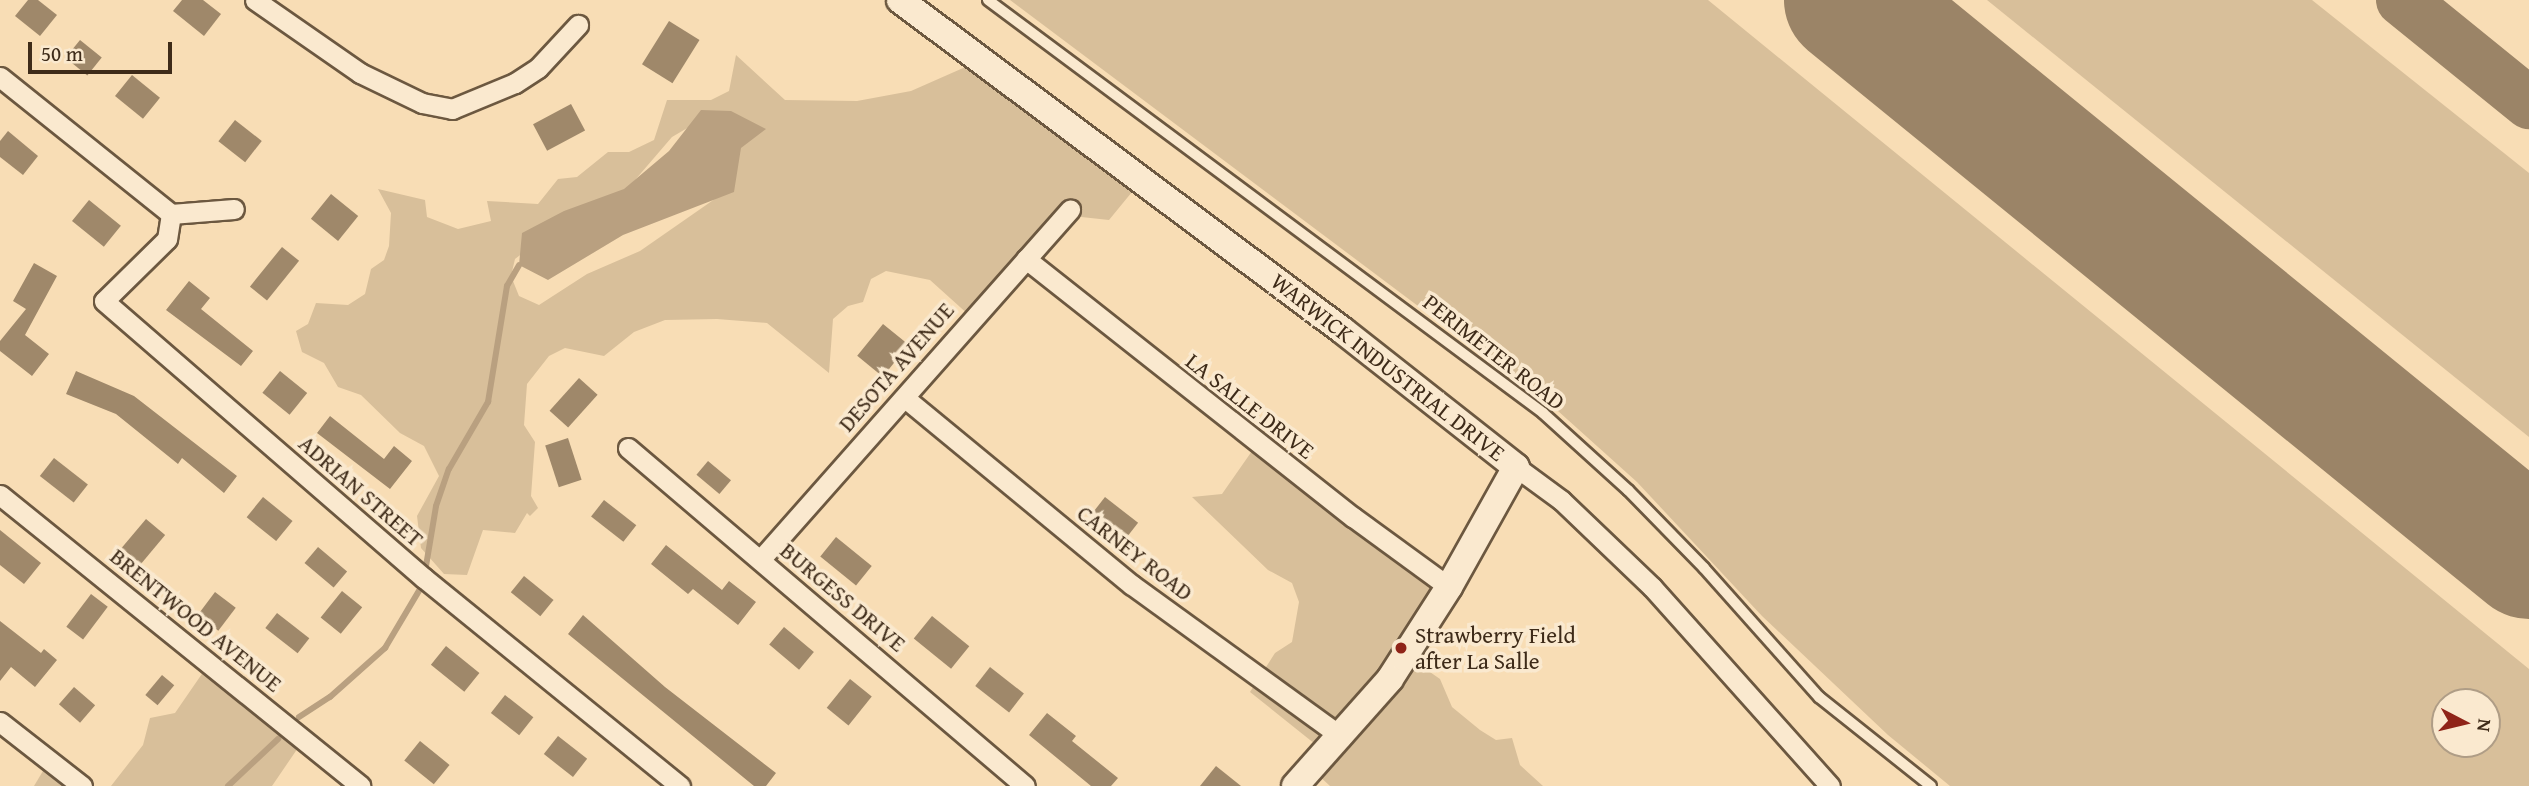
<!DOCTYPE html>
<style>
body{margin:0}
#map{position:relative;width:2529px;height:786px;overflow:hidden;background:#f8ddb5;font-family:"Gentium Book Plus",serif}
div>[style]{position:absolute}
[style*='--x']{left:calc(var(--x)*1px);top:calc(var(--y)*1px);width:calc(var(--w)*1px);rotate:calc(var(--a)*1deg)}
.green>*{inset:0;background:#d8bf9a}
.water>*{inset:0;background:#b9a080}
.stream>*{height:6px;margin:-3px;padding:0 3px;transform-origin:3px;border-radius:3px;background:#b9a080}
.taxiway>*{height:52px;margin:-26px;padding:0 26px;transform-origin:26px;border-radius:26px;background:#9b8467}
.runway>*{height:130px;margin:-65px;padding:0 65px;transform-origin:65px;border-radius:65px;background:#9b8467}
.building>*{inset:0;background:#9f886a;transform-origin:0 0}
.roads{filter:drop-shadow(2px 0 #6c5840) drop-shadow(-2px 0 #6c5840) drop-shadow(0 2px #6c5840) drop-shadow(0 -2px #6c5840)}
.lane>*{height:10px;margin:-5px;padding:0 5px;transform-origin:5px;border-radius:5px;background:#fae9cf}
.street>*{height:19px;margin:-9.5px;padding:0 9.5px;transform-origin:9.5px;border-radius:9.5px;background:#fae9cf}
.secondary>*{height:26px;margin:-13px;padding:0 13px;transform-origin:13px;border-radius:13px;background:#fae9cf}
.dots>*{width:19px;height:19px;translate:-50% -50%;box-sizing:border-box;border:4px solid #fae9cf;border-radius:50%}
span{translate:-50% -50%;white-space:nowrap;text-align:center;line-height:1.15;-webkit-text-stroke:7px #fae9cf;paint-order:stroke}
.street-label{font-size:23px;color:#3e2b19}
.poi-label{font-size:23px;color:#3e2b19}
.left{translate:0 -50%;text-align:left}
.north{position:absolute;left:2431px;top:688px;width:70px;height:70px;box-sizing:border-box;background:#fae9cf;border:2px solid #af9d86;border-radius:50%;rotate:97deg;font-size:19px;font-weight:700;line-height:28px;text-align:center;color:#3e2b19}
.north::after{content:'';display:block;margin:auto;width:24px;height:32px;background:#8f2418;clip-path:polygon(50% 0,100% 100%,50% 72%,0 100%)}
.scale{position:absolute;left:28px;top:42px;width:144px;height:32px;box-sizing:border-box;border:4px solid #3e2b19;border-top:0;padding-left:9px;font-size:21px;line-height:24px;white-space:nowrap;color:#3e2b19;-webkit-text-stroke:5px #fae9cf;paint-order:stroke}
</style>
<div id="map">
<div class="green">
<i style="clip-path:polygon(evenodd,1010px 0,1708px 0,2529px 669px,2529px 786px,1950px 786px,1888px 735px,1762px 616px,1637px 482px,1558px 411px,1010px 0,2445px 702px,2487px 702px,2487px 744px,2445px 744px,2445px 702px)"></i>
<i style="clip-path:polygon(1987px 0,2312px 0,2529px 173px,2529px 437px)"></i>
<i style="clip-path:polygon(evenodd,736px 55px,785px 100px,857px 101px,911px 91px,979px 61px,1141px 181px,1109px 220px,1063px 215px,970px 316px,930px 280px,886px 271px,871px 279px,863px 302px,848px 306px,833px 319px,829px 373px,767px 323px,717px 319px,665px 320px,634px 332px,604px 356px,565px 348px,549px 356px,527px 384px,524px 425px,535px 442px,531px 496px,538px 508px,530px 516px,527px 513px,515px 533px,483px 530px,467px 575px,444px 574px,421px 548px,417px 516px,439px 476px,424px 446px,400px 433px,361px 395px,338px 387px,324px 363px,302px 352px,296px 331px,308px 324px,316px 303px,348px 305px,365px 294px,371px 269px,384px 260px,389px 246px,391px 213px,378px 189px,425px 200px,427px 217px,458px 229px,491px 221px,487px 201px,538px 204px,558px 179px,577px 177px,608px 152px,629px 152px,654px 140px,667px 100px,711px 100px,729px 91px,736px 55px,689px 127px,732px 187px,640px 251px,587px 274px,539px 305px,519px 296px,511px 276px,515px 259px,550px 232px,629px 187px,672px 137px,689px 127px)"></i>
<i style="clip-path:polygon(1252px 451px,1442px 592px,1404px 654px,1440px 679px,1452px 707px,1480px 730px,1496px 740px,1512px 738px,1520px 765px,1543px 786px,1330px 786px,1317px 774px,1325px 752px,1250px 692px,1275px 653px,1292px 642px,1299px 602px,1292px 583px,1268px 570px,1192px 497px,1222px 494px)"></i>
<i style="clip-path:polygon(206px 668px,302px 742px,272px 786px,111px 786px,143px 745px,150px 718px,175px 713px)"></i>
<i style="clip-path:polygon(49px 761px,82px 786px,34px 786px)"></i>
</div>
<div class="water">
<i style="clip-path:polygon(701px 110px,731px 111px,766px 129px,741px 148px,734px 192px,623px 235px,548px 280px,519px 265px,522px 233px,564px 211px,624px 189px,669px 151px)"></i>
</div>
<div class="stream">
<i style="--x:299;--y:717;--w:37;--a:-33"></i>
<i style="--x:330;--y:697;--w:74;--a:-41.7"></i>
<i style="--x:385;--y:648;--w:74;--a:-59.3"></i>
<i style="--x:423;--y:584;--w:79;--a:-80.5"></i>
<i style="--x:436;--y:506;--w:39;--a:-71"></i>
<i style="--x:449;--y:469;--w:78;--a:-59.8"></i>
<i style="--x:488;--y:402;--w:118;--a:-80.7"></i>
<i style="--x:507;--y:286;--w:24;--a:-60"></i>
<i style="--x:228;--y:786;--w:69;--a:-43.2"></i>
</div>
<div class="taxiway">
<i style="--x:2402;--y:0;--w:164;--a:39"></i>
</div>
<div class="runway">
<i style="--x:1849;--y:0;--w:877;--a:39.17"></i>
</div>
<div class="building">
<i style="clip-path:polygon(28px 0,38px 0,57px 15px,40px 36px,15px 16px)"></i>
<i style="clip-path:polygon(182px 0,203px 0,221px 14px,204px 36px,173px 11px)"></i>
<i style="left:669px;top:21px;width:36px;height:51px;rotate:32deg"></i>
<i style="left:80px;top:40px;width:28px;height:23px;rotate:39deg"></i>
<i style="left:132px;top:75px;width:36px;height:27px;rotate:39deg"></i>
<i style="left:571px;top:104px;width:30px;height:43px;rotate:62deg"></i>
<i style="left:235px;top:120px;width:34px;height:27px;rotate:38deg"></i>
<i style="clip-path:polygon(8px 131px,38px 156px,23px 175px,0 157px,0 141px)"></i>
<i style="left:331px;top:194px;width:35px;height:32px;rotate:39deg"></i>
<i style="left:89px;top:200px;width:41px;height:27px;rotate:39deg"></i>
<i style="left:282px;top:247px;width:22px;height:51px;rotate:39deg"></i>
<i style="clip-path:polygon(34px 263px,57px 276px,25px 335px,49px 354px,32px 376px,0 351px,0 341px,26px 309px,13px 301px)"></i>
<i style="clip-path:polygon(189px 281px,210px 298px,201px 309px,253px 351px,241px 366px,166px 310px)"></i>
<i style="left:883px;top:324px;width:33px;height:41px;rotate:39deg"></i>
<i style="clip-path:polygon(76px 371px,134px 396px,237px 476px,224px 493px,182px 458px,178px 464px,116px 414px,66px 394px)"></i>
<i style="left:280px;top:371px;width:35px;height:28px;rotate:39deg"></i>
<i style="left:579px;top:378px;width:25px;height:44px;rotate:42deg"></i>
<i style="clip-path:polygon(330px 416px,384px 459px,394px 446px,412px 461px,390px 489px,317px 433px)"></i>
<i style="left:568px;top:438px;width:44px;height:24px;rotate:72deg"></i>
<i style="left:54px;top:458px;width:43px;height:23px;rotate:38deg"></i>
<i style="left:708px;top:461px;width:30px;height:18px;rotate:40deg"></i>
<i style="left:263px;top:497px;width:38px;height:26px;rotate:39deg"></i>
<i style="left:1105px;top:497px;width:42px;height:20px;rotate:38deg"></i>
<i style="left:604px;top:500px;width:41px;height:21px;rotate:38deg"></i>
<i style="left:146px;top:519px;width:25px;height:38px;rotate:40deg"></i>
<i style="clip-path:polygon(0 530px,41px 563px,24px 584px,0 565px)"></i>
<i style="left:836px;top:537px;width:46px;height:25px;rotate:39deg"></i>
<i style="clip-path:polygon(666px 545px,722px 590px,729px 581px,756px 602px,738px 625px,693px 589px,688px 594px,651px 564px)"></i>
<i style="left:318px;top:547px;width:38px;height:21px;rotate:40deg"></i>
<i style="left:524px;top:576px;width:38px;height:21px;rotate:39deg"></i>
<i style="left:342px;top:591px;width:26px;height:34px;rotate:39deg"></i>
<i style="left:215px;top:592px;width:26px;height:29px;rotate:37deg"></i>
<i style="left:91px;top:594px;width:21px;height:41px;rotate:37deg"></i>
<i style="left:277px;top:613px;width:41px;height:19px;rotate:38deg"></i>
<i style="clip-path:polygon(583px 615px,665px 687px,776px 773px,766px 786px,754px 786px,568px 634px)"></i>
<i style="left:932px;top:616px;width:48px;height:29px;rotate:39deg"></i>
<i style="clip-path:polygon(0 621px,41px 653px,44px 649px,57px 660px,35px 687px,11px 667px,0 681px)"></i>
<i style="left:784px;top:627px;width:39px;height:23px;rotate:40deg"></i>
<i style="left:446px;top:646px;width:43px;height:24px;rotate:39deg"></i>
<i style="left:990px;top:667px;width:43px;height:24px;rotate:38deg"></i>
<i style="left:162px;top:675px;width:16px;height:26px;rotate:40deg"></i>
<i style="left:850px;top:679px;width:28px;height:37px;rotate:39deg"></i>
<i style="left:74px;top:687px;width:28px;height:23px;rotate:41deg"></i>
<i style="left:505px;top:695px;width:36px;height:23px;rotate:38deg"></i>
<i style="clip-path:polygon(1047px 713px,1076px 736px,1072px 741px,1118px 778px,1111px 786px,1091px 786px,1029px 735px)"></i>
<i style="left:558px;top:736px;width:37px;height:23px;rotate:38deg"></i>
<i style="left:420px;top:741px;width:38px;height:25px;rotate:39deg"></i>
<i style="clip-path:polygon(1216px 766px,1241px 786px,1200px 786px)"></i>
</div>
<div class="roads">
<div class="lane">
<i style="--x:988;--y:0;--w:692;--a:36.65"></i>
<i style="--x:1543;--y:413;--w:115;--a:42.2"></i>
<i style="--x:1628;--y:490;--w:109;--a:45.7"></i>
<i style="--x:1704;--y:568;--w:173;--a:48.3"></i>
<i style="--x:1819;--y:697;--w:143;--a:38.5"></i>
</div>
<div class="street">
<i style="--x:255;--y:0;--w:128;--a:34.8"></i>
<i style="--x:360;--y:73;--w:69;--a:25.8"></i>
<i style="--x:422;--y:103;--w:31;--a:11"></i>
<i style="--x:452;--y:109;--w:68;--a:-22.4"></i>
<i style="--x:515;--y:83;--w:27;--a:-33"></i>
<i style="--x:538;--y:68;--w:59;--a:-47.1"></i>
<i style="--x:0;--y:77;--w:219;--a:38.7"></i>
<i style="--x:171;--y:214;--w:63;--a:-4.5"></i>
<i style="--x:171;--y:214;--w:25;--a:99"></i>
<i style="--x:167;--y:239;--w:88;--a:135.5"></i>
<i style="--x:104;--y:301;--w:423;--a:40.9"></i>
<i style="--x:424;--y:578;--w:330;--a:39.1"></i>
<i style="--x:1026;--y:259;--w:417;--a:38.3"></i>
<i style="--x:1353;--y:517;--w:119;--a:36.1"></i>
<i style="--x:905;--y:398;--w:294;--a:39.5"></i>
<i style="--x:1132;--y:585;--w:259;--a:35.9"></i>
<i style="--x:628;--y:448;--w:521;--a:40.41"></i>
<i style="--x:1516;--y:467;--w:56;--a:36.3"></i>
<i style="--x:1561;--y:500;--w:126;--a:43.7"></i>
<i style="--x:1652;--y:587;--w:267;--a:48.2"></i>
<i style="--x:0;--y:495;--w:463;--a:38.9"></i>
<i style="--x:760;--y:560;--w:468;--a:-48.5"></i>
<i style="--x:0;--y:722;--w:104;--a:38"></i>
</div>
<div class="secondary">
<i style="--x:900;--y:0;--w:552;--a:36.75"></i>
<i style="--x:1342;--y:330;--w:221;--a:38.2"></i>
<i style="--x:1516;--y:467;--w:137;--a:119.2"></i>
<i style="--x:1449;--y:587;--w:109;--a:122.7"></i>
<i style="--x:1390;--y:679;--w:143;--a:131.6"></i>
</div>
</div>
<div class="dots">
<i style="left:1401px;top:648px;background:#8f2418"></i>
</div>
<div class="street-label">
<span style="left:1494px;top:352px;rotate:38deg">PERIMETER ROAD</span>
<span style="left:896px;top:367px;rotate:-49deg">DESOTA AVENUE</span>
<span style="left:1388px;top:367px;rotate:38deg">WARWICK INDUSTRIAL DRIVE</span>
<span style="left:1250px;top:406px;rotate:38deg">LA SALLE DRIVE</span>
<span style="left:361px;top:491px;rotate:41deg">ADRIAN STREET</span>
<span style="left:1135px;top:553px;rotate:38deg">CARNEY ROAD</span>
<span style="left:843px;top:597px;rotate:40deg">BURGESS DRIVE</span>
<span style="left:196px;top:620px;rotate:39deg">BRENTWOOD AVENUE</span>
</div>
<div class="poi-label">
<span class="left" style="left:1415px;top:648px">Strawberry Field<br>after La Salle</span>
</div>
<div class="north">N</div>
<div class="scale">50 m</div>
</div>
